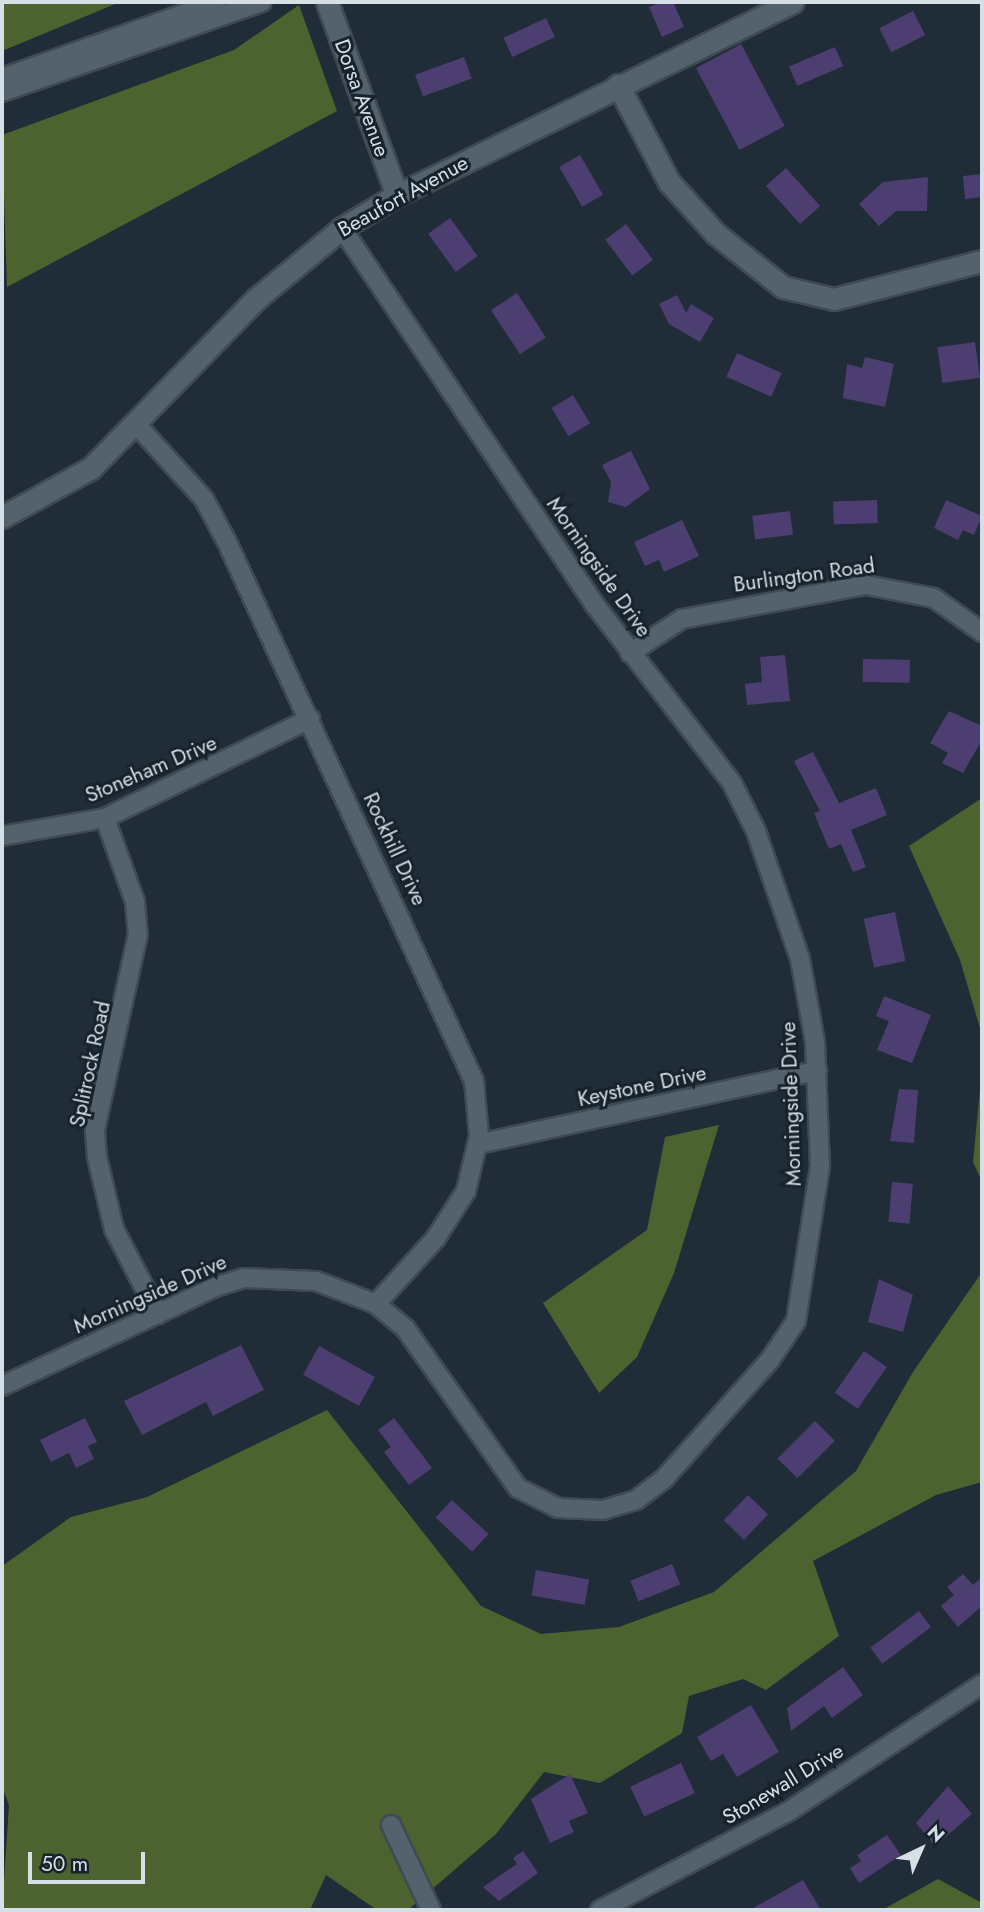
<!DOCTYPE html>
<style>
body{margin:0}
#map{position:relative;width:984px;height:1912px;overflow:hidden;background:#202c37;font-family:Jost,sans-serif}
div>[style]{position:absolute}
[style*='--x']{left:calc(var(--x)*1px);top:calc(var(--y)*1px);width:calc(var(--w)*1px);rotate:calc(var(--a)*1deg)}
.forest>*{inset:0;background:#4c632f}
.building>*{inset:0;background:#4c3e70;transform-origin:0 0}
.roads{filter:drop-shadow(2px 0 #3f4a52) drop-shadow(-2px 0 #3f4a52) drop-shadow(0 2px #3f4a52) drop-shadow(0 -2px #3f4a52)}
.minor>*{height:18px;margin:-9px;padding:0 9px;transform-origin:9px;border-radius:9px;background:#54626e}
.tertiary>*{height:21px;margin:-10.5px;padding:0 10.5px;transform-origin:10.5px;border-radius:10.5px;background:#54626e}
span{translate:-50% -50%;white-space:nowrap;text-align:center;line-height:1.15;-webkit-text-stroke:6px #16232d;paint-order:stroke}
.street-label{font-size:21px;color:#d7dfe6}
.frame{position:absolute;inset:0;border:4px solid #d7dfe6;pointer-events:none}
.north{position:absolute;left:886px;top:1814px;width:70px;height:70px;-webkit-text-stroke:5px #16232d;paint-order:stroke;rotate:44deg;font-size:19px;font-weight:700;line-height:28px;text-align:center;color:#d7dfe6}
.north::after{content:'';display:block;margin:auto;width:24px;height:32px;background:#d7dfe6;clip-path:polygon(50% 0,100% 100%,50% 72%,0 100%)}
.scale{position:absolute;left:28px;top:1852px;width:117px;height:32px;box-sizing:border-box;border:4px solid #d7dfe6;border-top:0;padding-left:9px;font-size:21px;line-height:24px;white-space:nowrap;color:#d7dfe6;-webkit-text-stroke:5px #16232d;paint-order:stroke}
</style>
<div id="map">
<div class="forest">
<i style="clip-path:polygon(2px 2px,120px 2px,2px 51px)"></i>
<i style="clip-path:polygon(299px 5px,337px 111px,7px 287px,2px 135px,234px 50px)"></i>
<i style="clip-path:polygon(982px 798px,982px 1035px,960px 960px,909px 846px)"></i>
<i style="clip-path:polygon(982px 1068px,982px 1182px,973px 1162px)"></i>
<i style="clip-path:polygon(719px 1125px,674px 1273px,637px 1357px,599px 1393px,543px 1303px,647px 1230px,665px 1137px)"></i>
<i style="clip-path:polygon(982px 1272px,982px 1482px,936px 1495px,813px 1561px,839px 1636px,766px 1690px,743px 1679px,689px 1696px,682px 1733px,600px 1783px,544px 1772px,496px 1834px,408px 1910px,377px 1910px,326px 1875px,310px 1910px,2px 1910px,9px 1805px,2px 1787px,2px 1566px,71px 1517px,147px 1497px,327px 1410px,481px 1606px,541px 1634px,619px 1627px,714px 1592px,856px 1471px,913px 1372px)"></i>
<i style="clip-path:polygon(938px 1879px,982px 1903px,982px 1910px,882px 1910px)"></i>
</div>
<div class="building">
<i style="clip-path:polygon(661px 2px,673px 2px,684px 27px,662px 37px,649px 7px)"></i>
<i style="left:913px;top:11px;width:27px;height:38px;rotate:63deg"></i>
<i style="left:546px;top:18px;width:21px;height:47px;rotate:65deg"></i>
<i style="left:741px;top:44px;width:93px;height:51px;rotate:62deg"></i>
<i style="left:835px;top:47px;width:21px;height:50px;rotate:67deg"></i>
<i style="left:464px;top:57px;width:23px;height:52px;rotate:70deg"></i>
<i style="left:580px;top:155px;width:46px;height:24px;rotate:60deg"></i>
<i style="left:786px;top:168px;width:51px;height:27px;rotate:48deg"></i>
<i style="clip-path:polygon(982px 174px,982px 197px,965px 199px,963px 176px)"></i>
<i style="clip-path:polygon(928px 177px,927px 211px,896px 211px,879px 226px,859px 204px,883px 182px)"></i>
<i style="left:450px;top:218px;width:47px;height:27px;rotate:54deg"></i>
<i style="left:626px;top:224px;width:45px;height:26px;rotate:53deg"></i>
<i style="left:517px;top:293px;width:53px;height:31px;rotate:57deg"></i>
<i style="clip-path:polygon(677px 295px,686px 313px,691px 304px,714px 318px,700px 342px,669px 324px,659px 304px)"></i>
<i style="left:975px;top:342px;width:36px;height:38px;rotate:82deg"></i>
<i style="left:737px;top:353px;width:49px;height:26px;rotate:24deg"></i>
<i style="clip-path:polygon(865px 357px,894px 364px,885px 407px,843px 398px,847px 364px,862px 368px)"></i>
<i style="left:573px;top:395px;width:33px;height:25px;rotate:59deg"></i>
<i style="clip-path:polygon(631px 451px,650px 489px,626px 507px,608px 502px,611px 482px,602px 465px)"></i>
<i style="left:877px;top:500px;width:23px;height:44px;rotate:88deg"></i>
<i style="clip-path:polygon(946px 500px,982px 516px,974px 535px,963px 530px,958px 540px,934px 528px)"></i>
<i style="left:790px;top:511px;width:24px;height:38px;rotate:83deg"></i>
<i style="clip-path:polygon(682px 520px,699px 556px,664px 572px,659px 560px,645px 566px,634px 542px)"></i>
<i style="clip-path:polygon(785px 655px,790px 701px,747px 705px,745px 684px,762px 682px,760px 657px)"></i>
<i style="left:863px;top:659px;width:47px;height:23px;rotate:1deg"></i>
<i style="clip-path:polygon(949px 711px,982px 726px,982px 740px,963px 773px,942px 763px,948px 753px,930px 743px)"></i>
<i style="clip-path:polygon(813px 752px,839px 803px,876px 788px,887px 815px,851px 830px,866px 867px,853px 872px,841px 844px,829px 849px,814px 813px,820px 811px,794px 761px)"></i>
<i style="left:895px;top:912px;width:50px;height:32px;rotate:78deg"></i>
<i style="clip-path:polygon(884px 996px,931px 1015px,912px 1063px,877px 1050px,889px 1021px,876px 1016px)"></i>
<i style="clip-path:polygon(899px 1089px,918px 1090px,914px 1143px,890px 1141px)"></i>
<i style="left:892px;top:1182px;width:21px;height:40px;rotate:5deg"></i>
<i style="clip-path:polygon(879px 1279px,913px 1295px,903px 1332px,868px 1322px)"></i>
<i style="clip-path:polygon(241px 1345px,264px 1390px,213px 1416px,206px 1402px,142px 1435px,124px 1401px)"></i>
<i style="left:319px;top:1346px;width:64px;height:33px;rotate:29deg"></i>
<i style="left:864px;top:1351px;width:28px;height:51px;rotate:35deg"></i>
<i style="clip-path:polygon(85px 1418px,97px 1442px,88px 1446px,94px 1459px,76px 1468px,69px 1453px,51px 1462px,40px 1440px)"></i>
<i style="clip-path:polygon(394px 1418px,432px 1468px,409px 1485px,384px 1452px,391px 1447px,378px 1430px)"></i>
<i style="left:815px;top:1421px;width:28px;height:53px;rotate:45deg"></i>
<i style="left:748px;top:1495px;width:28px;height:35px;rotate:44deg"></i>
<i style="left:452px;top:1500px;width:50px;height:24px;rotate:43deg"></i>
<i style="left:672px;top:1564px;width:22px;height:45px;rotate:68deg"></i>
<i style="left:536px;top:1570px;width:54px;height:26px;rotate:10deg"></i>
<i style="clip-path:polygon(963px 1574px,973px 1585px,982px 1577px,982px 1606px,958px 1627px,941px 1606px,954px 1595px,947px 1587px)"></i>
<i style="left:919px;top:1611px;width:20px;height:61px;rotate:53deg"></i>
<i style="clip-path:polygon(843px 1667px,863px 1695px,832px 1718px,824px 1706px,791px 1731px,787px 1708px)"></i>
<i style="clip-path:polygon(751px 1705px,779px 1752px,737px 1777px,723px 1754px,711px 1761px,697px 1737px)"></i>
<i style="left:681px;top:1763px;width:33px;height:56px;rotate:65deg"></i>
<i style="clip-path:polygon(570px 1774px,588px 1813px,569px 1821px,574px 1832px,550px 1843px,531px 1799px)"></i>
<i style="clip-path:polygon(948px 1786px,972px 1814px,935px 1846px,916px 1823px)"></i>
<i style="clip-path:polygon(887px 1835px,901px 1855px,859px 1883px,850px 1868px,861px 1861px,857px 1855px)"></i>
<i style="clip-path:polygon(523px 1851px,538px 1873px,499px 1901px,483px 1887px,517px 1864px,513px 1858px)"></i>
<i style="clip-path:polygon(803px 1880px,821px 1910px,750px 1910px)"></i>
</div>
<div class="roads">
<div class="minor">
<i style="--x:2;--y:78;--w:228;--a:-19.5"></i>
<i style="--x:2;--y:92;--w:275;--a:-19.1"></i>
<i style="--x:135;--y:423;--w:103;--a:47.8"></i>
<i style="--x:204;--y:499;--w:49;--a:61.9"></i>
<i style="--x:227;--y:542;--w:593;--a:65.38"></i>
<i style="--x:474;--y:1081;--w:55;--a:84.8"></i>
<i style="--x:479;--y:1136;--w:57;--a:103.3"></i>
<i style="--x:466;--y:1191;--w:56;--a:122.6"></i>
<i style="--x:436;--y:1238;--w:89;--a:132.3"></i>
<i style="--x:630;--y:653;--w:62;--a:-33.2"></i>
<i style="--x:682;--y:619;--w:187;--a:-10.5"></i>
<i style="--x:866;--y:585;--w:69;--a:10.8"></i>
<i style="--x:934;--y:598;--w:59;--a:35.3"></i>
<i style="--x:105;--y:818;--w:89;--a:70.3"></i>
<i style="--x:135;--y:902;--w:32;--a:85"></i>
<i style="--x:138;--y:934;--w:201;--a:102.4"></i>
<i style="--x:95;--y:1130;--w:27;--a:86"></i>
<i style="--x:97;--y:1157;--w:74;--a:76.7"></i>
<i style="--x:114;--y:1229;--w:96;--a:62.6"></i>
<i style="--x:2;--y:836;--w:105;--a:-9.9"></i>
<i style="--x:105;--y:818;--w:228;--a:-25.8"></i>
<i style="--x:478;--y:1144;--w:347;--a:-12.2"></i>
<i style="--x:2;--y:1386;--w:235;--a:-24.9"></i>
<i style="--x:215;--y:1287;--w:30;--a:-17"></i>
<i style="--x:244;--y:1278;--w:72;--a:2.4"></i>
<i style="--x:316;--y:1281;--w:64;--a:21"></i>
<i style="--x:376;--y:1304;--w:38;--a:40"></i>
<i style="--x:405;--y:1328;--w:196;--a:54.8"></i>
<i style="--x:518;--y:1488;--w:45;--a:26.6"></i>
<i style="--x:558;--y:1508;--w:45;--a:2.5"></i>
<i style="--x:603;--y:1510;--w:34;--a:-17"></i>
<i style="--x:636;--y:1500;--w:34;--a:-37"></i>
<i style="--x:663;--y:1480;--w:161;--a:-48.3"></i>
<i style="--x:770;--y:1360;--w:47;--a:-56.3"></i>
<i style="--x:796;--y:1321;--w:157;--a:-81.2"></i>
<i style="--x:820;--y:1166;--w:124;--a:-92.3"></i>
<i style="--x:815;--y:1042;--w:84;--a:-100.2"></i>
<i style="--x:800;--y:959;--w:135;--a:-109"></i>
<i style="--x:756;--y:831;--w:54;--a:-116.6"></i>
<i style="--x:732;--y:783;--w:225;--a:-127.6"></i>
<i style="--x:595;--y:605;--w:454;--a:-123.9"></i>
<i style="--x:391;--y:1825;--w:94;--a:64.8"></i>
<i style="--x:600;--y:1910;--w:213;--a:-27.6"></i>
<i style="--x:789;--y:1811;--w:231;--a:-33.3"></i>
</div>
<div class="tertiary">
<i style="--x:327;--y:2;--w:205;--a:70.1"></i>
<i style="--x:618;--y:85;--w:110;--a:62.3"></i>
<i style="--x:669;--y:182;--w:70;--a:47.9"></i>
<i style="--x:716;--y:234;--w:85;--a:38.3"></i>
<i style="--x:783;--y:287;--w:52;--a:13.2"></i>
<i style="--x:834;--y:299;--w:153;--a:-14.4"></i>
<i style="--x:2;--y:517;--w:102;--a:-28.8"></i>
<i style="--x:91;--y:468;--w:236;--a:-45.7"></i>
<i style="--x:256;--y:299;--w:112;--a:-39.5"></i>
<i style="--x:342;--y:228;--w:64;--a:-31"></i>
<i style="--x:397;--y:195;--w:440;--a:-26"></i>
</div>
</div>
<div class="street-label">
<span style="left:362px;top:98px;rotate:70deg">Dorsa Avenue</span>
<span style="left:403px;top:196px;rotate:-29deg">Beaufort Avenue</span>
<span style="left:599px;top:567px;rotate:55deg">Morningside Drive</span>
<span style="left:804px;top:575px;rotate:-8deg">Burlington Road</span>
<span style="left:151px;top:769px;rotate:-23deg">Stoneham Drive</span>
<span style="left:395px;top:849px;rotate:65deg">Rockhill Drive</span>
<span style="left:90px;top:1064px;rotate:-78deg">Splitrock Road</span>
<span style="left:642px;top:1086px;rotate:-12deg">Keystone Drive</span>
<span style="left:791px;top:1104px;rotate:-92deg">Morningside Drive</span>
<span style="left:150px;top:1294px;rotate:-24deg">Morningside Drive</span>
<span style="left:783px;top:1784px;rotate:-31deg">Stonewall Drive</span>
</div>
<div class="frame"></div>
<div class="north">N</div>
<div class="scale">50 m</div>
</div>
